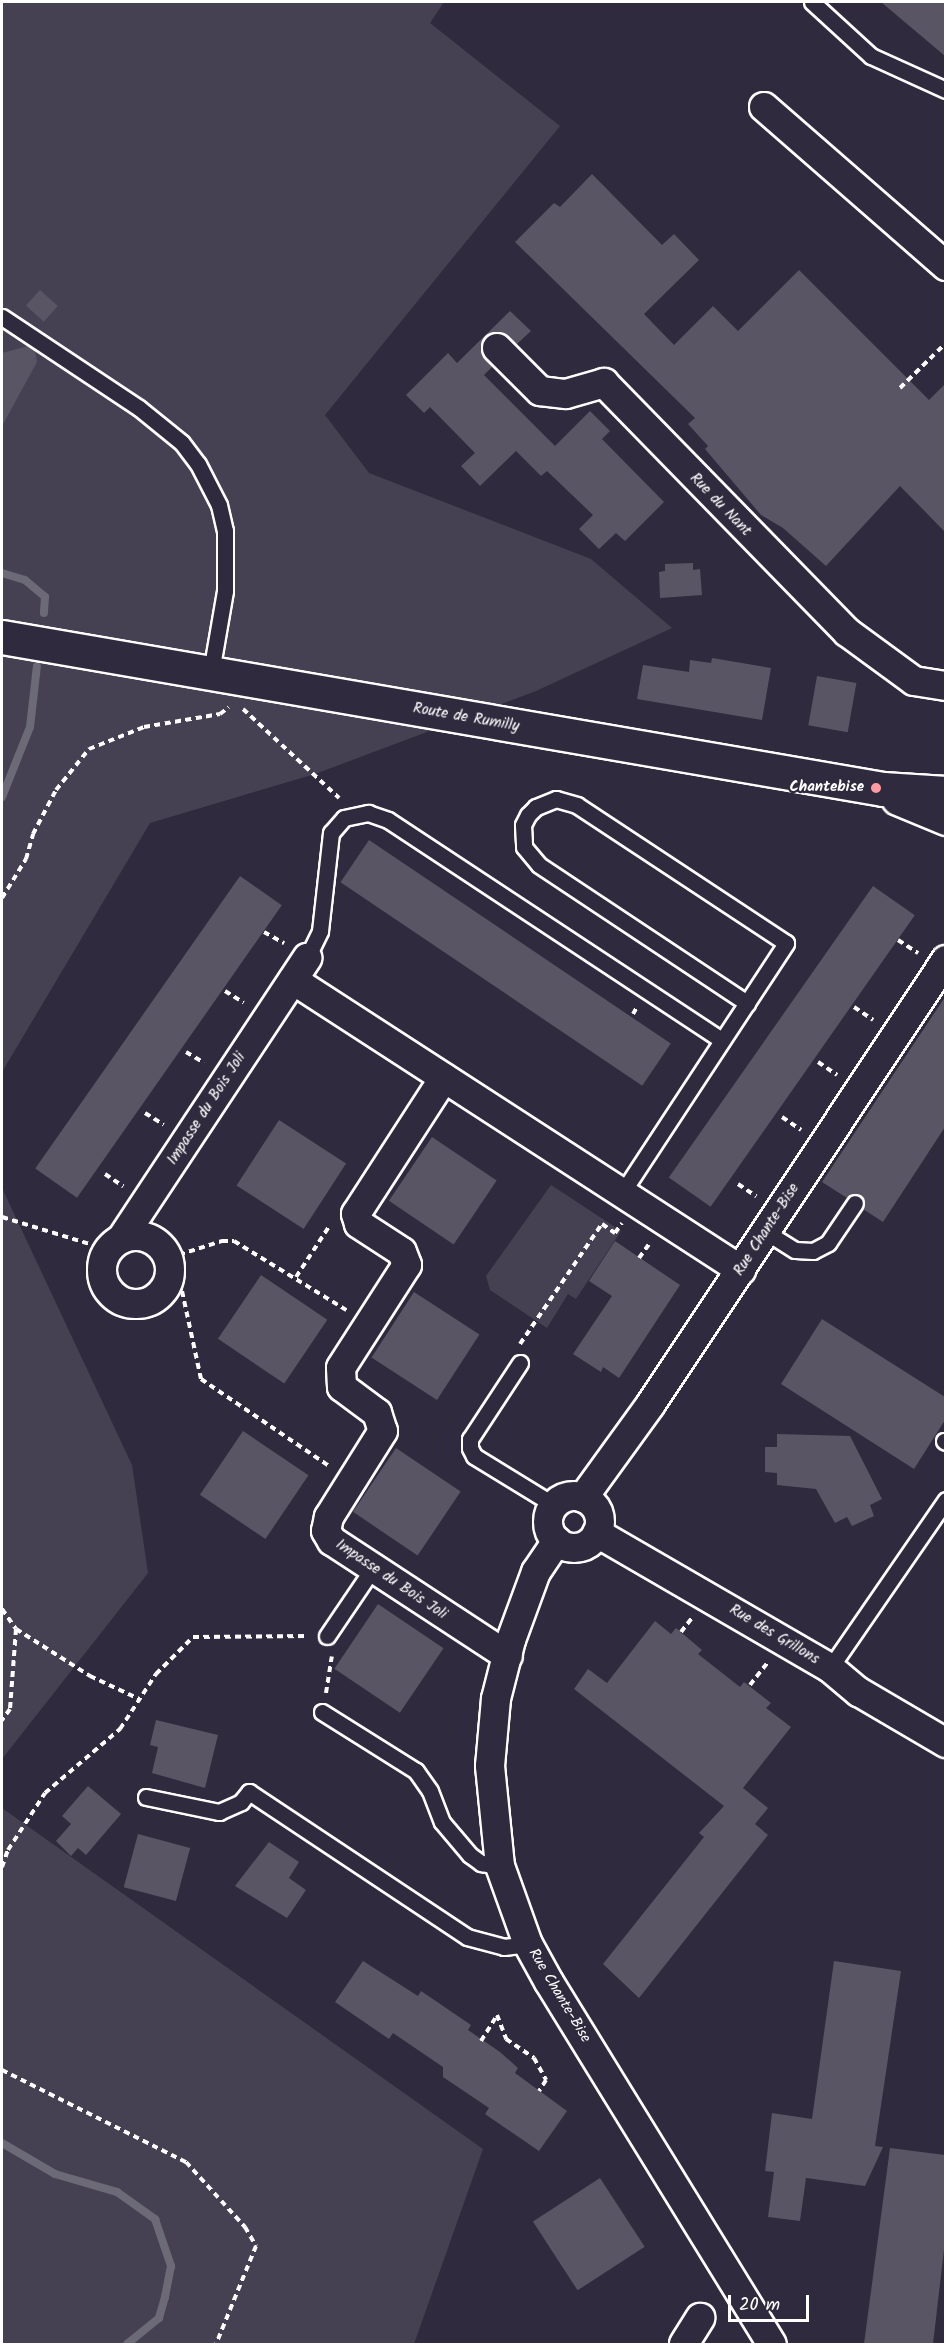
<!DOCTYPE html>
<style>
body{margin:0}
#map{position:relative;width:947px;height:2346px;overflow:hidden;background:#2f2a3d;font-family:Kalam,sans-serif}
div>[style]{position:absolute}
[style*='--x']{left:calc(var(--x)*1px);top:calc(var(--y)*1px);width:calc(var(--w)*1px);rotate:calc(var(--a)*1deg)}
.green>*{inset:0;background:#464152}
.stream>*{height:8px;margin:-4px;padding:0 4px;transform-origin:4px;border-radius:4px;background:#6d6a77}
.building>*{inset:0;background:#595564;transform-origin:0 0}
.path>*{height:4px;margin-top:-2px;transform-origin:0;background:repeating-linear-gradient(90deg,#fff 0 6px,transparent 0 10.5px)}
.roads{filter:drop-shadow(2px 0 #fff) drop-shadow(-2px 0 #fff) drop-shadow(0 2px #fff) drop-shadow(0 -2px #fff)}
.service>*{height:15px;margin:-7.5px;padding:0 7.5px;transform-origin:7.5px;border-radius:7.5px;background:#2f2a3d}
.minor>*{height:28px;margin:-14px;padding:0 14px;transform-origin:14px;border-radius:14px;background:#2f2a3d}
.minor>.ring{margin:-14px;padding:0;box-sizing:content-box;background:none;border:28px solid #2f2a3d;border-radius:50%}
.secondary>*{height:33px;margin:-16.5px;padding:0 16.5px;transform-origin:16.5px;border-radius:16.5px;background:#2f2a3d}
.dots>*{width:16px;height:16px;translate:-50% -50%;box-sizing:border-box;border:3px solid #2f2a3d;border-radius:50%}
span{translate:-50% -50%;white-space:nowrap;text-align:center;line-height:1.15;-webkit-text-stroke:4.5px #2f2a3d;paint-order:stroke}
.street-label{font-size:15px;color:#fff}
.poi-label{font-size:15px;color:#fff;font-weight:700}
.right{translate:-100% -50%;text-align:right}
.frame{position:absolute;inset:0;border:3px solid #fff;pointer-events:none}
.scale{position:absolute;left:728px;top:2295px;width:81px;height:27px;box-sizing:border-box;border:3px solid #fff;border-top:0;padding-left:8px;font-size:18px;line-height:21px;white-space:nowrap;color:#fff;-webkit-text-stroke:4px #2f2a3d;paint-order:stroke}
</style>
<div id="map">
<div class="green">
<i style="clip-path:polygon(2px 2px,444px 2px,430px 23px,560px 126px,325px 415px,369px 473px,591px 559px,672px 628px,536px 691px,315px 774px,150px 823px,2px 1072px)"></i>
<i style="clip-path:polygon(551px 1185px,621px 1231px,576px 1299px,568px 1294px,547px 1328px,490px 1290px,486px 1276px)"></i>
<i style="clip-path:polygon(2px 1188px,132px 1465px,148px 1573px,2px 1759px)"></i>
<i style="clip-path:polygon(2px 1808px,483px 2149px,414px 2344px,2px 2344px)"></i>
</div>
<div class="stream">
<i style="--x:2;--y:573;--w:24;--a:17"></i>
<i style="--x:25;--y:580;--w:26;--a:40"></i>
<i style="--x:45;--y:597;--w:16;--a:94"></i>
<i style="--x:2;--y:797;--w:75;--a:-68.2"></i>
<i style="--x:30;--y:727;--w:61;--a:-83.5"></i>
<i style="--x:2;--y:2143;--w:61;--a:30.3"></i>
<i style="--x:55;--y:2174;--w:65;--a:16.2"></i>
<i style="--x:117;--y:2192;--w:47;--a:35.4"></i>
<i style="--x:155;--y:2219;--w:50;--a:71.2"></i>
<i style="--x:171;--y:2266;--w:32;--a:101"></i>
<i style="--x:165;--y:2297;--w:22;--a:106"></i>
<i style="--x:159;--y:2318;--w:41;--a:140.9"></i>
</div>
<div class="building">
<i style="clip-path:polygon(881px 2px,945px 2px,945px 56px)"></i>
<i style="clip-path:polygon(592px 174px,662px 245px,674px 234px,699px 260px,644px 314px,674px 345px,713px 306px,738px 331px,799px 270px,929px 400px,945px 384px,945px 532px,900px 486px,826px 566px,783px 528px,761px 515px,705px 449px,708px 446px,688px 424px,695px 418px,515px 242px,554px 203px,560px 207px)"></i>
<i style="left:40px;top:290px;width:24px;height:21px;rotate:42deg"></i>
<i style="clip-path:polygon(510px 311px,531px 331px,517px 344px,502px 332px,486px 336px,481px 352px,492px 367px,484px 375px,555px 446px,590px 411px,610px 431px,602px 439px,664px 502px,625px 541px,616px 533px,599px 549px,579px 529px,593px 515px,547px 471px,541px 476px,516px 451px,480px 486px,461px 466px,475px 453px,430px 407px,424px 413px,406px 395px,448px 353px,457px 363px)"></i>
<i style="clip-path:polygon(28px 346px,35px 350px,37px 362px,2px 426px,2px 353px)"></i>
<i style="clip-path:polygon(693px 563px,693px 570px,700px 569px,702px 595px,660px 598px,659px 572px,665px 571px,665px 564px)"></i>
<i style="clip-path:polygon(712px 658px,771px 668px,762px 720px,637px 699px,643px 665px,689px 672px,690px 660px,711px 663px)"></i>
<i style="left:817px;top:676px;width:40px;height:50px;rotate:10deg"></i>
<i style="left:369px;top:840px;width:364px;height:51px;rotate:34deg"></i>
<i style="left:240px;top:876px;width:51px;height:357px;rotate:35deg"></i>
<i style="left:873px;top:886px;width:51px;height:356px;rotate:35deg"></i>
<i style="clip-path:polygon(945px 997px,945px 1127px,883px 1222px,863px 1209px,864px 1199px,860px 1195px,847px 1198px,822px 1182px)"></i>
<i style="left:279px;top:1120px;width:80px;height:78px;rotate:33deg"></i>
<i style="left:432px;top:1137px;width:78px;height:77px;rotate:34deg"></i>
<i style="clip-path:polygon(615px 1241px,680px 1285px,619px 1378px,603px 1367px,601px 1372px,573px 1354px,612px 1296px,589px 1281px)"></i>
<i style="left:261px;top:1275px;width:80px;height:77px;rotate:34deg"></i>
<i style="left:414px;top:1292px;width:78px;height:78px;rotate:33deg"></i>
<i style="clip-path:polygon(822px 1319px,945px 1397px,945px 1420px,914px 1469px,781px 1384px)"></i>
<i style="left:243px;top:1431px;width:79px;height:77px;rotate:34deg"></i>
<i style="clip-path:polygon(777px 1434px,850px 1436px,882px 1499px,870px 1505px,874px 1516px,852px 1526px,847px 1517px,835px 1523px,816px 1489px,777px 1485px,777px 1473px,765px 1472px,765px 1447px,777px 1447px)"></i>
<i style="left:396px;top:1448px;width:78px;height:77px;rotate:34deg"></i>
<i style="left:378px;top:1604px;width:79px;height:78px;rotate:34deg"></i>
<i style="clip-path:polygon(655px 1621px,671px 1634px,676px 1628px,702px 1650px,698px 1654px,740px 1687px,744px 1682px,771px 1703px,766px 1708px,791px 1727px,743px 1788px,768px 1808px,755px 1824px,768px 1835px,639px 1998px,603px 1964px,704px 1837px,699px 1833px,724px 1806px,574px 1689px,588px 1669px,607px 1683px)"></i>
<i style="clip-path:polygon(156px 1720px,218px 1735px,205px 1788px,152px 1773px,158px 1747px,150px 1745px)"></i>
<i style="clip-path:polygon(88px 1786px,121px 1814px,86px 1855px,78px 1848px,71px 1856px,56px 1841px,71px 1824px,62px 1816px)"></i>
<i style="left:138px;top:1834px;width:54px;height:55px;rotate:15deg"></i>
<i style="clip-path:polygon(269px 1842px,299px 1862px,289px 1878px,306px 1890px,287px 1918px,235px 1886px)"></i>
<i style="clip-path:polygon(363px 1961px,418px 1996px,421px 1991px,471px 2025px,468px 2030px,500px 2052px,518px 2068px,515px 2073px,567px 2111px,539px 2151px,485px 2114px,489px 2108px,443px 2077px,443px 2067px,393px 2033px,389px 2039px,335px 2002px)"></i>
<i style="clip-path:polygon(834px 1961px,901px 1971px,875px 2146px,883px 2147px,865px 2186px,806px 2178px,800px 2221px,768px 2217px,774px 2172px,765px 2171px,772px 2113px,812px 2119px)"></i>
<i style="clip-path:polygon(890px 2148px,945px 2155px,945px 2241px,933px 2344px,864px 2344px)"></i>
<i style="left:600px;top:2178px;width:82px;height:80px;rotate:57deg"></i>
</div>
<div class="path">
<i style="--x:900;--y:388;--w:64;--a:-44.4"></i>
<i style="--x:243;--y:709;--w:131;--a:42.8"></i>
<i style="--x:2;--y:898;--w:46;--a:-58.4"></i>
<i style="--x:26;--y:859;--w:26;--a:-74"></i>
<i style="--x:33;--y:834;--w:50;--a:-62.4"></i>
<i style="--x:56;--y:790;--w:53;--a:-51.2"></i>
<i style="--x:89;--y:749;--w:59;--a:-21.8"></i>
<i style="--x:144;--y:727;--w:77;--a:-9.7"></i>
<i style="--x:220;--y:714;--w:11;--a:-38"></i>
<i style="--x:264;--y:932;--w:23;--a:29"></i>
<i style="--x:898;--y:940;--w:24;--a:33"></i>
<i style="--x:225;--y:991;--w:22;--a:32"></i>
<i style="--x:854;--y:1007;--w:23;--a:34"></i>
<i style="--x:633;--y:1014;--w:8;--a:-60"></i>
<i style="--x:186;--y:1052;--w:21;--a:31"></i>
<i style="--x:818;--y:1062;--w:23;--a:34"></i>
<i style="--x:145;--y:1113;--w:22;--a:32"></i>
<i style="--x:782;--y:1117;--w:23;--a:34"></i>
<i style="--x:105;--y:1174;--w:22;--a:34"></i>
<i style="--x:738;--y:1184;--w:22;--a:34"></i>
<i style="--x:2;--y:1217;--w:98;--a:17.1"></i>
<i style="--x:169;--y:1258;--w:56;--a:-17.8"></i>
<i style="--x:222;--y:1241;--w:12;--a:0"></i>
<i style="--x:234;--y:1241;--w:132;--a:31.6"></i>
<i style="--x:639;--y:1258;--w:17;--a:-54"></i>
<i style="--x:296;--y:1277;--w:62;--a:-56.8"></i>
<i style="--x:169;--y:1282;--w:16;--a:35"></i>
<i style="--x:182;--y:1291;--w:90;--a:77.8"></i>
<i style="--x:201;--y:1379;--w:155;--a:34.2"></i>
<i style="--x:520;--y:1344;--w:145;--a:-55.7"></i>
<i style="--x:602;--y:1224;--w:16;--a:35"></i>
<i style="--x:615;--y:1233;--w:12;--a:-55"></i>
<i style="--x:2;--y:1609;--w:24;--a:55"></i>
<i style="--x:16;--y:1629;--w:80;--a:94.3"></i>
<i style="--x:10;--y:1709;--w:14;--a:126"></i>
<i style="--x:16;--y:1629;--w:88;--a:32.4"></i>
<i style="--x:90;--y:1676;--w:54;--a:25.1"></i>
<i style="--x:681;--y:1632;--w:18;--a:-52"></i>
<i style="--x:750;--y:1685;--w:29;--a:-52"></i>
<i style="--x:326;--y:1693;--w:37;--a:-81"></i>
<i style="--x:2;--y:1867;--w:18;--a:-71"></i>
<i style="--x:8;--y:1850;--w:68;--a:-57"></i>
<i style="--x:45;--y:1793;--w:99;--a:-40.5"></i>
<i style="--x:120;--y:1729;--w:66;--a:-56.8"></i>
<i style="--x:156;--y:1674;--w:52;--a:-45"></i>
<i style="--x:193;--y:1637;--w:115;--a:-0.5"></i>
<i style="--x:497;--y:2015;--w:26;--a:69"></i>
<i style="--x:506;--y:2039;--w:34;--a:34"></i>
<i style="--x:534;--y:2058;--w:25;--a:61"></i>
<i style="--x:546;--y:2080;--w:13;--a:122"></i>
<i style="--x:481;--y:2041;--w:31;--a:-58"></i>
<i style="--x:2;--y:2070;--w:206;--a:26.6"></i>
<i style="--x:186;--y:2162;--w:88;--a:47.8"></i>
<i style="--x:245;--y:2227;--w:22;--a:60"></i>
<i style="--x:256;--y:2246;--w:106;--a:112.2"></i>
</div>
<div class="roads">
<div class="service">
<i style="--x:812;--y:2;--w:80;--a:42.5"></i>
<i style="--x:871;--y:56;--w:82;--a:24.4"></i>
<i style="--x:2;--y:317;--w:164;--a:33.6"></i>
<i style="--x:139;--y:408;--w:55;--a:39.1"></i>
<i style="--x:182;--y:443;--w:26;--a:53"></i>
<i style="--x:198;--y:464;--w:46;--a:62.9"></i>
<i style="--x:219;--y:505;--w:27;--a:77"></i>
<i style="--x:225;--y:531;--w:60;--a:90"></i>
<i style="--x:225;--y:591;--w:82;--a:99.8"></i>
<i style="--x:307;--y:958;--w:30;--a:-64"></i>
<i style="--x:320;--y:931;--w:99;--a:-83.6"></i>
<i style="--x:331;--y:833;--w:20;--a:-49"></i>
<i style="--x:344;--y:818;--w:25;--a:-12"></i>
<i style="--x:368;--y:813;--w:21;--a:19"></i>
<i style="--x:388;--y:820;--w:400;--a:33.4"></i>
<i style="--x:622;--y:1193;--w:299;--a:-56.7"></i>
<i style="--x:786;--y:943;--w:250;--a:-146.6"></i>
<i style="--x:577;--y:805;--w:22;--a:-164"></i>
<i style="--x:556;--y:799;--w:22;--a:158"></i>
<i style="--x:536;--y:807;--w:11;--a:135"></i>
<i style="--x:528;--y:815;--w:11;--a:117"></i>
<i style="--x:523;--y:825;--w:22;--a:87"></i>
<i style="--x:524;--y:847;--w:23;--a:50"></i>
<i style="--x:539;--y:865;--w:250;--a:33.6"></i>
<i style="--x:766;--y:1232;--w:34;--a:32"></i>
<i style="--x:795;--y:1250;--w:18;--a:3"></i>
<i style="--x:813;--y:1251;--w:17;--a:-28"></i>
<i style="--x:828;--y:1243;--w:48;--a:-56"></i>
<i style="--x:520;--y:1363;--w:91;--a:123.3"></i>
<i style="--x:470;--y:1439;--w:9;--a:90"></i>
<i style="--x:470;--y:1448;--w:9;--a:63"></i>
<i style="--x:474;--y:1456;--w:94;--a:31.5"></i>
<i style="--x:944;--y:1441;--w:2;--a:27"></i>
<i style="--x:327;--y:1636;--w:82;--a:-55.9"></i>
<i style="--x:830;--y:1668;--w:204;--a:-55.4"></i>
<i style="--x:322;--y:1712;--w:111;--a:32.1"></i>
<i style="--x:416;--y:1771;--w:24;--a:55"></i>
<i style="--x:430;--y:1791;--w:33;--a:69"></i>
<i style="--x:442;--y:1822;--w:43;--a:49.7"></i>
<i style="--x:470;--y:1855;--w:14;--a:36"></i>
<i style="--x:481;--y:1863;--w:19;--a:9"></i>
<i style="--x:146;--y:1797;--w:75;--a:11.6"></i>
<i style="--x:219;--y:1812;--w:24;--a:-24"></i>
<i style="--x:241;--y:1802;--w:13;--a:-51"></i>
<i style="--x:249;--y:1792;--w:262;--a:33.6"></i>
<i style="--x:467;--y:1937;--w:38;--a:15"></i>
<i style="--x:504;--y:1947;--w:24;--a:-7"></i>
</div>
<div class="minor">
<i style="--x:764;--y:107;--w:242;--a:41.1"></i>
<i style="--x:497;--y:348;--w:61;--a:45"></i>
<i style="--x:540;--y:391;--w:26;--a:7"></i>
<i style="--x:566;--y:394;--w:40;--a:-16"></i>
<i style="--x:604;--y:383;--w:348;--a:45.7"></i>
<i style="--x:847;--y:632;--w:83;--a:36.2"></i>
<i style="--x:914;--y:681;--w:32;--a:9"></i>
<i style="--x:293;--y:980;--w:534;--a:32.92"></i>
<i style="--x:444;--y:1078;--w:162;--a:122.9"></i>
<i style="--x:356;--y:1214;--w:10;--a:73"></i>
<i style="--x:359;--y:1224;--w:51;--a:33.1"></i>
<i style="--x:402;--y:1252;--w:14;--a:69"></i>
<i style="--x:407;--y:1265;--w:122;--a:122.7"></i>
<i style="--x:341;--y:1368;--w:19;--a:87"></i>
<i style="--x:342;--y:1387;--w:44;--a:36.6"></i>
<i style="--x:377;--y:1413;--w:19;--a:72"></i>
<i style="--x:383;--y:1431;--w:102;--a:122.1"></i>
<i style="--x:329;--y:1517;--w:14;--a:102"></i>
<i style="--x:326;--y:1531;--w:12;--a:59"></i>
<i style="--x:332;--y:1541;--w:210;--a:33.2"></i>
<i class="ring" style="left:102px;top:1236px;width:40px;height:40px"></i>
<i style="--x:122;--y:1238;--w:336;--a:-56.5"></i>
<i class="ring" style="left:548px;top:1496px;width:24px;height:24px"></i>
<i style="--x:583;--y:1498;--w:116;--a:-54.1"></i>
<i style="--x:651;--y:1404;--w:533;--a:-56.4"></i>
<i style="--x:597;--y:1533;--w:269;--a:30.1"></i>
<i style="--x:830;--y:1668;--w:38;--a:40"></i>
<i style="--x:859;--y:1692;--w:101;--a:30.4"></i>
<i style="--x:557;--y:1541;--w:37;--a:124"></i>
<i style="--x:536;--y:1572;--w:72;--a:110.2"></i>
<i style="--x:511;--y:1640;--w:61;--a:104.3"></i>
<i style="--x:496;--y:1699;--w:67;--a:95.1"></i>
<i style="--x:490;--y:1766;--w:100;--a:84.3"></i>
<i style="--x:500;--y:1866;--w:83;--a:70.3"></i>
<i style="--x:528;--y:1944;--w:43;--a:61.1"></i>
<i style="--x:549;--y:1982;--w:425;--a:58.4"></i>
<i style="--x:684;--y:2344;--w:31;--a:-58"></i>
</div>
<div class="secondary">
<i style="--x:2;--y:637;--w:894;--a:9.79"></i>
<i style="--x:883;--y:789;--w:63;--a:3.6"></i>
<i style="--x:898;--y:798;--w:52;--a:22.6"></i>
</div>
</div>
<div class="dots">
<i style="left:876px;top:788px;background:#ff9aa2"></i>
</div>
<div class="street-label">
<span style="left:720px;top:505px;rotate:46deg">Rue du Nant</span>
<span style="left:466px;top:718px;rotate:10deg">Route de Rumilly</span>
<span style="left:207px;top:1109px;rotate:-57deg">Impasse du Bois Joli</span>
<span style="left:767px;top:1230px;rotate:-57deg">Rue Chante-Bise</span>
<span style="left:391px;top:1580px;rotate:34deg">Impasse du Bois Joli</span>
<span style="left:774px;top:1635px;rotate:31deg">Rue des Grillons</span>
<span style="left:559px;top:1996px;rotate:59deg">Rue Chante-Bise</span>
</div>
<div class="poi-label">
<span class="right" style="left:864px;top:788px">Chantebise</span>
</div>
<div class="frame"></div>
<div class="scale">20 m</div>
</div>
